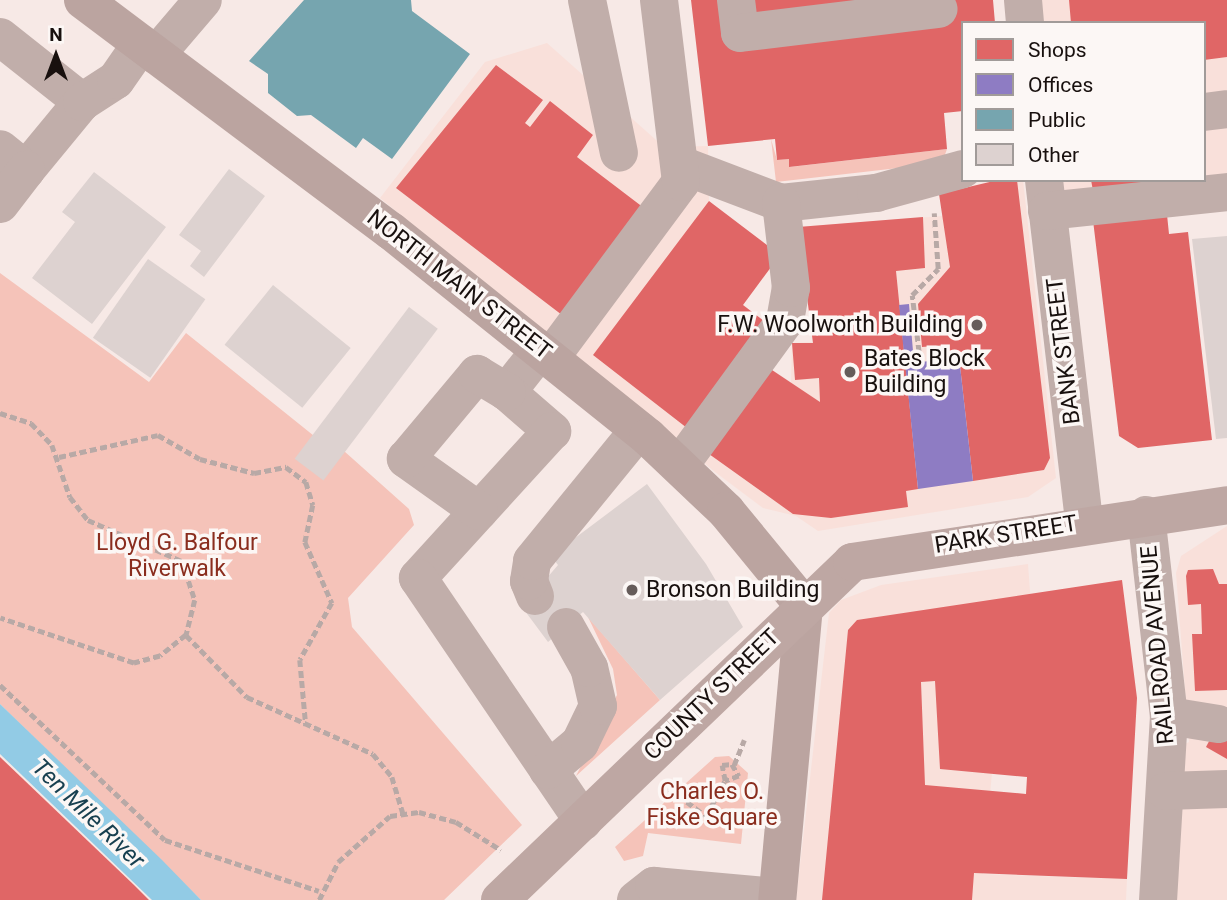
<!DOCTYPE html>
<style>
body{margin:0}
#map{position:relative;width:1227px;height:900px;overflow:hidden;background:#f7e9e6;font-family:Roboto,sans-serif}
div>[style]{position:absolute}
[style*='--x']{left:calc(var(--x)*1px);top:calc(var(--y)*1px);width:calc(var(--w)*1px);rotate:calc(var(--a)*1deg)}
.built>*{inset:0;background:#f9e0da}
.green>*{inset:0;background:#f5c3b9}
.water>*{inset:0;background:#92cbe5}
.shops>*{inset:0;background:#e06666}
.offices>*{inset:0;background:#8e7cc3}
.public>*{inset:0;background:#76a5af}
.building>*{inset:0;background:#ddd2d0;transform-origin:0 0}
.path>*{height:4.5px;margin-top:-2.25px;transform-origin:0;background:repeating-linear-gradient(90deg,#b8a9a6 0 7px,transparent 0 10.5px)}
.minor>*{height:38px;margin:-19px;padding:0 19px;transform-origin:19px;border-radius:19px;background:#c1aeaa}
.major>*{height:38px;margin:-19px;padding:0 19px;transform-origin:19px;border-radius:19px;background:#bba4a0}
.highway>*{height:38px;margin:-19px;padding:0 19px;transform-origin:19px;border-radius:19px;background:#bea7a3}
.dots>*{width:19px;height:19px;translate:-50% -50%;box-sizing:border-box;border:4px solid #fcf7f5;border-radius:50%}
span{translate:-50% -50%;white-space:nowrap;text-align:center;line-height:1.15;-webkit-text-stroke:7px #fcf7f5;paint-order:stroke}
.street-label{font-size:23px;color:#18100e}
.poi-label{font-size:23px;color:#18100e}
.right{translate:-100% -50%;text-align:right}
.left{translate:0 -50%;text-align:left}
.park-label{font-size:23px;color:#8a2d1e}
.water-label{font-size:24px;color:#184050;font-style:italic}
.legend{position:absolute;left:961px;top:21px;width:245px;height:161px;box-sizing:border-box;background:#fcf7f5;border:2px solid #a19b99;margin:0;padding:9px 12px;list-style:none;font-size:21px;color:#18100e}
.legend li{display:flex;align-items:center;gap:14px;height:35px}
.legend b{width:35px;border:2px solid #a19b99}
.north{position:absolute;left:21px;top:21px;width:70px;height:70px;-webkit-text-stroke:5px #fcf7f5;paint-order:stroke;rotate:0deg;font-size:19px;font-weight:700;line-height:28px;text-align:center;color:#18100e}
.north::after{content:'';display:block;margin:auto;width:24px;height:32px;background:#18100e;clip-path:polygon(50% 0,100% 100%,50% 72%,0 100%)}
</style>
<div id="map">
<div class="built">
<i style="clip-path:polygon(1035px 0,1227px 0,1227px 198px,1074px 215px,1057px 180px,1204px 180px,1204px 23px,1038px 23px)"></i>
<i style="clip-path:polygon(547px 43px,664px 147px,708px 146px,709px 202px,780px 255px,743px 305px,768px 324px,766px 366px,791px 384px,792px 343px,813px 342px,798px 227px,942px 216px,998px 180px,1023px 180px,1056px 478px,1028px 497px,818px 531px,796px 516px,763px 508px,715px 472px,380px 198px,485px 62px)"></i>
<i style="clip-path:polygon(1227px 526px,1227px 900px,1168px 900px,1177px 748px,1189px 742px,1176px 573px,1181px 556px)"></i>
<i style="clip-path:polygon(1028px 564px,1039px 714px,997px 716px,983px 874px,1127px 879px,1126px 900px,796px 900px,829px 613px,841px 600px,881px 585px)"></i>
</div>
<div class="green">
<i style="clip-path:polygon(771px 139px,777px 160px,789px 159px,790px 167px,947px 149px,942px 163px,776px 182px)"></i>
<i style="clip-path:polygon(0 273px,149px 382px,186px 333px,339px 456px,344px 451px,409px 509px,414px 525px,348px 598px,352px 627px,522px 825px,444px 900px,201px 900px,0 704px)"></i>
<i style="clip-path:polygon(588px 617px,660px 700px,576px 776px,617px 695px,613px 669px)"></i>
<i style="clip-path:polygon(729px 756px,748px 773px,741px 844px,648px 833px,643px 856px,624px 861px,615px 847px,715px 757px)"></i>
</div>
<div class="water">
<i style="clip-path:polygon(0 704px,162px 860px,201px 900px,152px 900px,0 754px)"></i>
</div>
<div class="shops">
<i style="clip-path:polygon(691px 0,993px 0,995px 23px,963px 23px,963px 111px,944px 113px,947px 149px,789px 167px,789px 159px,777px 160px,775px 139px,708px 146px)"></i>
<i style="clip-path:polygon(1069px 0,1227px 0,1227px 57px,1204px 60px,1204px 23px,1071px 23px)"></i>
<i style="clip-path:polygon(496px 65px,543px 100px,525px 123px,530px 127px,550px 101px,593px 135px,577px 157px,644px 208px,562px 315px,396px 188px)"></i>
<i style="clip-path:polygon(998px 180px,1017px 180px,1050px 458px,1044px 470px,973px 481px,959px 357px,949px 358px,947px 345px,922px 347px,918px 304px,950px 267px,939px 194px)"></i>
<i style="clip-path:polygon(1091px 180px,1187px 180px,1094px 196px)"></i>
<i style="clip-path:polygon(709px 201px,780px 255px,743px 305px,768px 324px,687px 428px,593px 355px)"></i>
<i style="clip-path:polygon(1166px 205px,1169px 234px,1188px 232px,1212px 440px,1138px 448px,1119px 436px,1092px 212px)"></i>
<i style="clip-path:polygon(923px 217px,925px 268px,896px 271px,918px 489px,906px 491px,908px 507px,831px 518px,793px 514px,702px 449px,766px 366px,820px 402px,819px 378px,795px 380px,792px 343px,813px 343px,798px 227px)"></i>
<i style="clip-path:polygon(1213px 569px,1219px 584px,1227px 584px,1227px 690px,1195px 691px,1192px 634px,1202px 634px,1201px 604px,1188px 605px,1186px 576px,1188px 570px)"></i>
<i style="clip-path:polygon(evenodd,1122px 580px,1137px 698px,1127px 879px,974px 873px,972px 900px,822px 900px,848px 630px,857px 620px,1122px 580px,935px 681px,940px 769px,1027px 777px,1026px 794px,925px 785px,921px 682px,935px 681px)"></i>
<i style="clip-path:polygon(1227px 707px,1227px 759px,1206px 747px)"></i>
<i style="clip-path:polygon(0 757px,134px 885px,149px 900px,0 900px)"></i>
</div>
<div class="offices">
<i style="clip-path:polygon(909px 304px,914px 363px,959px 357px,973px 481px,918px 489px,899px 305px)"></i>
</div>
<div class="public">
<i style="clip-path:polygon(304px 0,411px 0,412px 11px,470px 54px,392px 159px,363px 138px,356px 148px,311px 115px,297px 116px,268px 93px,268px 74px,249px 61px)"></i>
</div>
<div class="building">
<i style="clip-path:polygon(229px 169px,265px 196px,204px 277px,190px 266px,201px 251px,179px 235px)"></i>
<i style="clip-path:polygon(94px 172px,166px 227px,92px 324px,32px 278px,75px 222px,62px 212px)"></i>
<i style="clip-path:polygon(1227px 236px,1227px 438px,1216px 439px,1192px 239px)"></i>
<i style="left:148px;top:259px;width:70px;height:96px;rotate:35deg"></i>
<i style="left:273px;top:285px;width:100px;height:77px;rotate:39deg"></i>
<i style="left:409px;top:307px;width:36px;height:190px;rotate:37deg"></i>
<i style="clip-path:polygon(647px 484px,706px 564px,743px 627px,660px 700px,583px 612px,548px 642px,522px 607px,558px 565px,551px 556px)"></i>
</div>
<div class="path">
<i style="--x:920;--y:362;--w:67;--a:-96.8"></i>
<i style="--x:912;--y:295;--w:37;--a:-45"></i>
<i style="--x:938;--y:269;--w:56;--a:-94.1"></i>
<i style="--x:0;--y:413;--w:33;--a:18"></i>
<i style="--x:31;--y:423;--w:30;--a:46"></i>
<i style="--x:52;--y:445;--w:55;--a:70.9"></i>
<i style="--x:70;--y:497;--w:29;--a:52"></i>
<i style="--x:88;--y:520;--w:103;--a:23.6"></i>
<i style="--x:182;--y:561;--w:41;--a:71.6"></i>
<i style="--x:195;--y:600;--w:36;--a:104"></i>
<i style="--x:186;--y:635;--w:33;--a:141"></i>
<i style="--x:160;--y:656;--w:27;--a:165"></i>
<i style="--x:134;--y:663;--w:141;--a:-161.4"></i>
<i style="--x:59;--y:457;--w:101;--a:-12.5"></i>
<i style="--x:158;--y:435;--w:48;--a:29.7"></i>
<i style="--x:200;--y:459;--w:56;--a:14.5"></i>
<i style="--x:254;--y:473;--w:33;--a:-11"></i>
<i style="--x:286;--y:467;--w:25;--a:37"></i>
<i style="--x:306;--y:482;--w:24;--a:73"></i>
<i style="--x:313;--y:505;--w:38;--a:102"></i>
<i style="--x:305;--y:542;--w:67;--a:66.1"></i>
<i style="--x:332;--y:603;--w:65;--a:119.3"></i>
<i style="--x:300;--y:660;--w:66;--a:84.8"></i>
<i style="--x:186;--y:635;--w:87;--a:45.5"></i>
<i style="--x:247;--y:697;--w:138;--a:24.3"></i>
<i style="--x:373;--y:754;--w:30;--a:50"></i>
<i style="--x:392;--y:777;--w:38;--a:73"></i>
<i style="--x:0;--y:685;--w:226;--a:43.2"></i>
<i style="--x:165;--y:840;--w:162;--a:18.3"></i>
<i style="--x:734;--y:765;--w:27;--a:-68"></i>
<i style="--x:670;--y:789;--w:45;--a:36.9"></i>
<i style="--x:706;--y:816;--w:41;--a:7"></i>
<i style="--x:706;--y:816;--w:40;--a:-62"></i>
<i style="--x:725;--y:781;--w:16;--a:-101"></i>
<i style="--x:722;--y:765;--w:10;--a:-6"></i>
<i style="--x:732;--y:764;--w:14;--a:60"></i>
<i style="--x:739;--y:776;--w:15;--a:160"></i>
<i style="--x:319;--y:900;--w:42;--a:-63.4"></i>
<i style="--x:338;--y:862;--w:69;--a:-41.5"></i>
<i style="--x:390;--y:816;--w:29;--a:-8"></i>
<i style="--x:419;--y:812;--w:38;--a:15"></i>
<i style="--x:456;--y:822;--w:53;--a:31.9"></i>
</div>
<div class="minor">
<i style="--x:587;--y:0;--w:156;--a:78.2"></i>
<i style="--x:736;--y:0;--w:33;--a:83"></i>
<i style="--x:740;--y:33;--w:200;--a:-6.9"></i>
<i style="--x:1023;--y:0;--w:23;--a:85"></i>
<i style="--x:0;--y:37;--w:105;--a:38.4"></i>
<i style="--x:82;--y:102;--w:88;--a:129.5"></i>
<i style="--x:26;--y:170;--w:33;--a:-141"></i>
<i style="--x:156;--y:55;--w:72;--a:-49.5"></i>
<i style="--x:82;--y:102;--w:40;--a:-32.9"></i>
<i style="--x:116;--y:80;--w:44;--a:-55.2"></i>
<i style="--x:1204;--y:112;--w:23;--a:-7"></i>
<i style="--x:681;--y:165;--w:107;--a:20.8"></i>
<i style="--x:781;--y:203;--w:96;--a:-6"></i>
<i style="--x:876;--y:193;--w:90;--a:-15.4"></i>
<i style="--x:1044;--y:180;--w:345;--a:83.3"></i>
<i style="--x:0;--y:204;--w:43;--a:-52.6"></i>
<i style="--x:1047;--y:211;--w:181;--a:-6"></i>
<i style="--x:541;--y:349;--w:55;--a:128.3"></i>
<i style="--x:507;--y:392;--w:60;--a:40.9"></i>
<i style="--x:552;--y:431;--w:199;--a:132.4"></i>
<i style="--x:418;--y:578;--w:294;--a:55.8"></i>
<i style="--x:551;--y:357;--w:218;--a:-53.4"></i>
<i style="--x:681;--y:182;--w:183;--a:-96.9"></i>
<i style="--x:680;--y:465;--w:178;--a:-53.9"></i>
<i style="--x:785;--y:321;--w:34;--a:-80"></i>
<i style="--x:791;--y:288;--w:86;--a:-96.7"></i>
<i style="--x:479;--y:511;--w:90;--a:-144.5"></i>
<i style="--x:406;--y:459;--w:111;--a:-50.1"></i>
<i style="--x:477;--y:374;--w:35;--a:31"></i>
<i style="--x:1146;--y:515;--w:202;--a:83.5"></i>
<i style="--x:1169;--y:716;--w:184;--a:93.4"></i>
<i style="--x:535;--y:596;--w:16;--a:-112"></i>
<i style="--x:529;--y:581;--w:20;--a:-81"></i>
<i style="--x:532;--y:561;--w:169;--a:-50.8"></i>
<i style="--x:1169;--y:716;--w:50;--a:9.3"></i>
<i style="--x:548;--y:770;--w:42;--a:-40.2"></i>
<i style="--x:580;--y:743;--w:41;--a:-64.1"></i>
<i style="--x:598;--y:706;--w:39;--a:-103"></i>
<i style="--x:589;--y:668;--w:47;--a:-119.3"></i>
<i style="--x:1166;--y:791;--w:61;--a:-1.9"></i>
<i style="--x:636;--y:900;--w:23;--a:-38"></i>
<i style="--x:654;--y:886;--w:123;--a:5.1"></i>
</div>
<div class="major">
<i style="--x:83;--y:0;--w:385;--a:36.9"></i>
<i style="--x:391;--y:231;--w:329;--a:38.7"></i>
<i style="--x:648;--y:437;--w:108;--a:43.5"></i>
<i style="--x:726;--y:511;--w:123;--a:50.6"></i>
<i style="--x:804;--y:606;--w:295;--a:95.2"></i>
</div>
<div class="highway">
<i style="--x:500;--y:900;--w:488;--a:-43.8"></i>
<i style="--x:852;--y:562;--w:379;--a:-8.6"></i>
</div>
<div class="dots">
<i style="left:977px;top:325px;background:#665c5a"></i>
<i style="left:850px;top:372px;background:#665c5a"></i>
<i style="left:632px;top:590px;background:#665c5a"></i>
</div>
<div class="street-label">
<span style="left:459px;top:285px;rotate:38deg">NORTH MAIN STREET</span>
<span style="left:1064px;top:351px;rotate:-97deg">BANK STREET</span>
<span style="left:1006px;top:535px;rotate:-9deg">PARK STREET</span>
<span style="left:1158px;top:645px;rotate:-95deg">RAILROAD AVENUE</span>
<span style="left:712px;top:695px;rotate:-44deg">COUNTY STREET</span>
</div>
<div class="poi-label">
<span class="right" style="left:963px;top:325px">F.W. Woolworth Building</span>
<span class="left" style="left:864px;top:372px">Bates Block<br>Building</span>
<span class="left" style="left:646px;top:590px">Bronson Building</span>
</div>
<div class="park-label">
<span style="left:177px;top:556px">Lloyd G. Balfour<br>Riverwalk</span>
<span style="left:712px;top:805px">Charles O.<br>Fiske Square</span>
</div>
<div class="water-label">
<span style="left:88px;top:814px;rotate:44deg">Ten Mile River</span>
</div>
<ul class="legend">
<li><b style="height:19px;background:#e06666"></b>Shops</li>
<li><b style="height:19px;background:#8e7cc3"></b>Offices</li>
<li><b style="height:19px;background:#76a5af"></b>Public</li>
<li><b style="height:19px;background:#ddd2d0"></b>Other</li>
</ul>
<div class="north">N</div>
</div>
